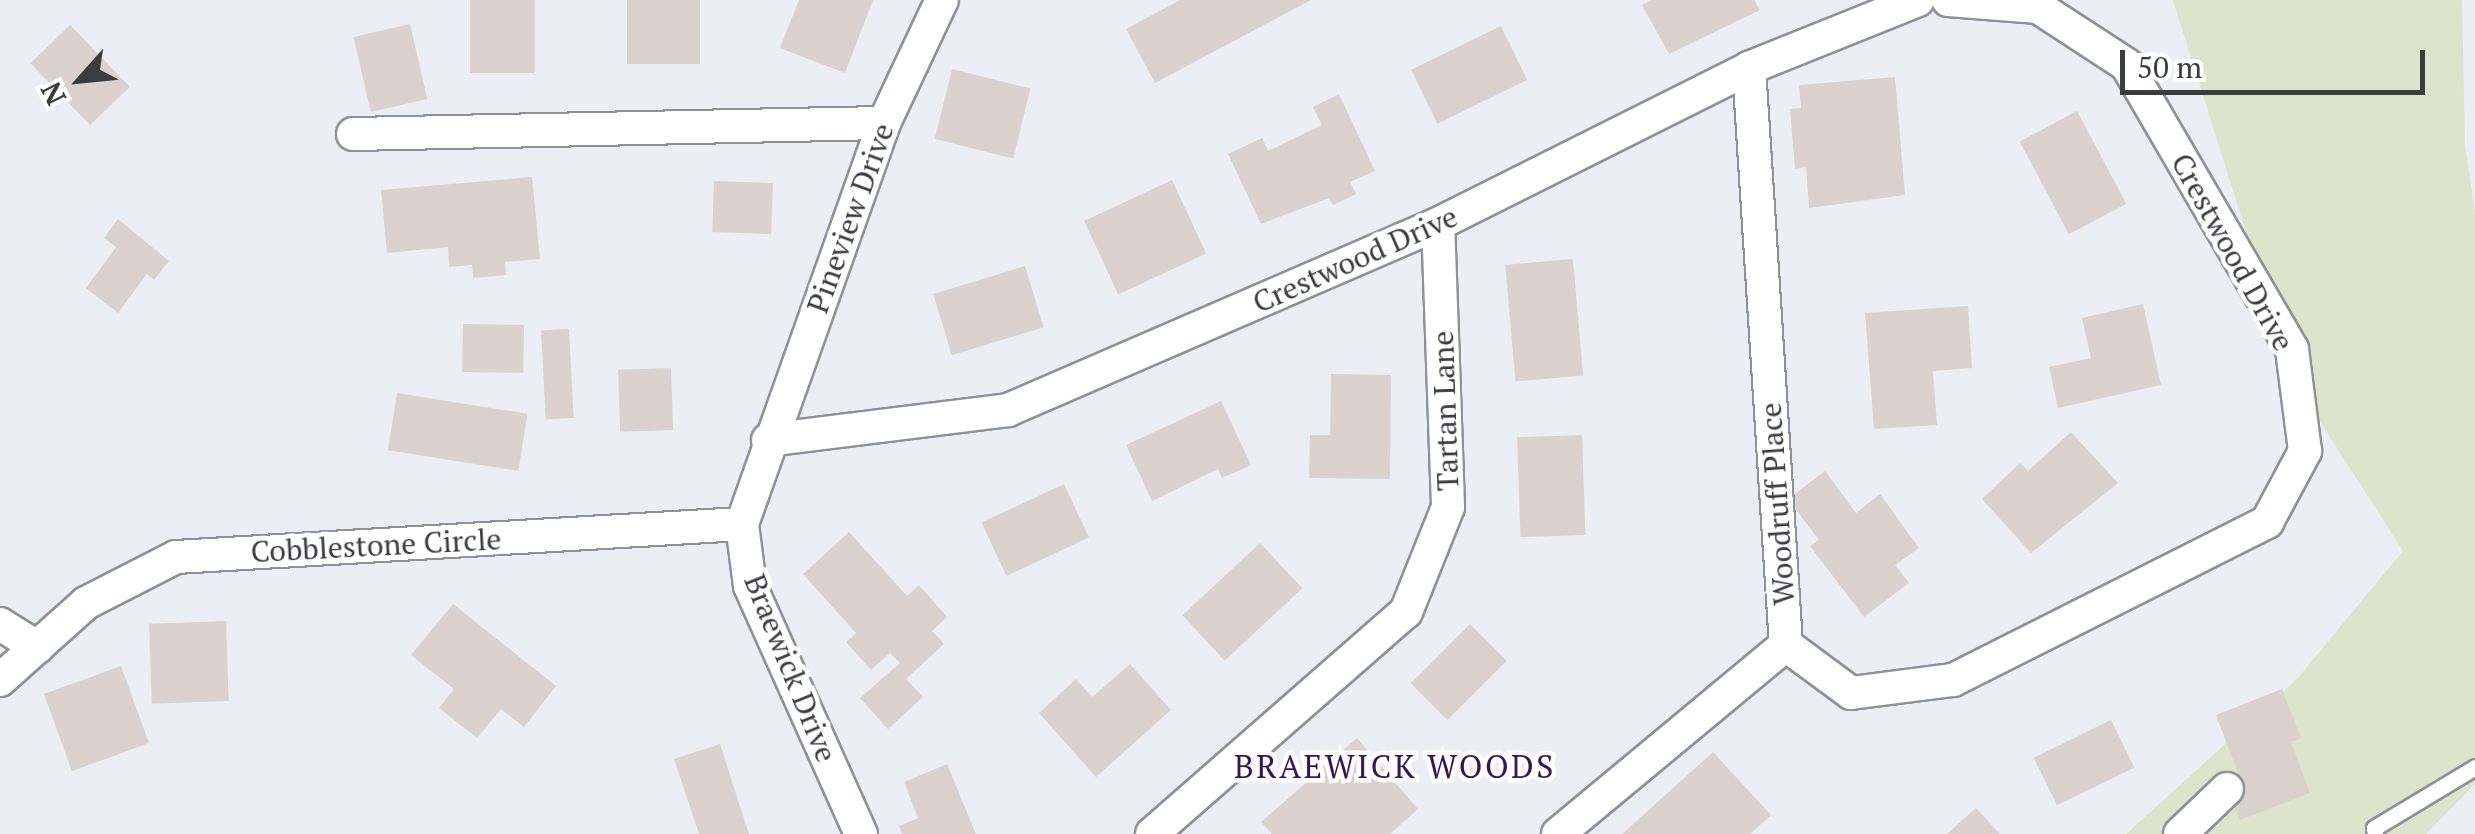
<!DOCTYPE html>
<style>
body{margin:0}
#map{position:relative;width:2475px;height:834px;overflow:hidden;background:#eceef6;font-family:"PT Serif",serif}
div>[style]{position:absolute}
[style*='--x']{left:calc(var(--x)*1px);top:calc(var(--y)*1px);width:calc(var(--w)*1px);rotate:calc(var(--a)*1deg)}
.green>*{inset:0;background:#dee3cb}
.building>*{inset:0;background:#dbd2ce;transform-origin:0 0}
.roads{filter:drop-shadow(2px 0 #8f9098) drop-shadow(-2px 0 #8f9098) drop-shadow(0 2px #8f9098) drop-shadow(0 -2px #8f9098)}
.service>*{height:15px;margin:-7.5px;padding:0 7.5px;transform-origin:7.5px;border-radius:7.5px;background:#fff}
.minor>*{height:32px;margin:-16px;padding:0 16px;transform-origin:16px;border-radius:16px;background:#fff}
span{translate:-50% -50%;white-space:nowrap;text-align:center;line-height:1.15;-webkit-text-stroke:9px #fff;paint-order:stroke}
.street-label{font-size:30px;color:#3b3c3f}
.neighbourhood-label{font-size:32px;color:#351851;letter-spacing:2.5px}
.north{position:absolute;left:30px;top:30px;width:100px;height:100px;-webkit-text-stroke:8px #fff;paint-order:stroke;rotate:243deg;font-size:28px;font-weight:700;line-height:40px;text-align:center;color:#3b3c3f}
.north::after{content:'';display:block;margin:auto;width:35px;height:45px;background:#3b3c3f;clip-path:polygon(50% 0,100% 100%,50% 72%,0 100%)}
.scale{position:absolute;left:2120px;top:50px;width:305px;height:45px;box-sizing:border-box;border:5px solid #3b3c3f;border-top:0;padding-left:12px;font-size:30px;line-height:35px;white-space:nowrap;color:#3b3c3f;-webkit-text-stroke:8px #fff;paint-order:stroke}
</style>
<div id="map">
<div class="green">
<i style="clip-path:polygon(2173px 0,2462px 0,2465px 146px,2475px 211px,2475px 784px,2426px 834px,2126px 834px,2297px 679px,2403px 551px,2292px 378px)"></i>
</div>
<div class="building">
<i style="left:470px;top:0;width:65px;height:73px"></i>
<i style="left:627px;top:0;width:73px;height:64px"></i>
<i style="clip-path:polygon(799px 0,873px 0,845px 73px,780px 48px)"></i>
<i style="clip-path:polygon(1180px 0,1311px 0,1155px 83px,1126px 29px)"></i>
<i style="clip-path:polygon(1652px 0,1754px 0,1760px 10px,1669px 54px,1642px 5px)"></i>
<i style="left:410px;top:24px;width:77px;height:58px;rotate:77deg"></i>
<i style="left:70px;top:25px;width:86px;height:55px;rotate:46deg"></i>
<i style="left:1501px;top:26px;width:60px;height:100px;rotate:64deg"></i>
<i style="left:952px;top:69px;width:81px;height:72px;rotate:14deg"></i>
<i style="clip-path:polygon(1895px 77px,1905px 195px,1809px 208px,1806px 167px,1795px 169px,1790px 109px,1801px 108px,1799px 85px)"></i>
<i style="clip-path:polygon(1339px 94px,1375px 171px,1350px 182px,1356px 194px,1333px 205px,1329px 198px,1261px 224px,1228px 154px,1262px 138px,1268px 151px,1322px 125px,1313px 107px)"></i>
<i style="left:2077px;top:111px;width:105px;height:65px;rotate:62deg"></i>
<i style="clip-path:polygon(532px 177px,540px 259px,505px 262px,506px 275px,473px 278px,472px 265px,449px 267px,448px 247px,387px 253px,381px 190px)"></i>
<i style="left:1172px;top:180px;width:81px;height:97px;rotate:65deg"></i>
<i style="left:714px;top:181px;width:59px;height:51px;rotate:2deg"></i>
<i style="clip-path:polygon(118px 219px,169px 261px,154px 280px,147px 274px,118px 313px,86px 288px,116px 247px,104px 238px)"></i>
<i style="left:1573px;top:259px;width:117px;height:68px;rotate:85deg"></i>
<i style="left:1025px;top:266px;width:64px;height:96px;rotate:73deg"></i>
<i style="clip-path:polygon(2143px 304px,2161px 385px,2058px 408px,2049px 367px,2091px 358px,2082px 318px)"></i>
<i style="clip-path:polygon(1968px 306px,1972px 368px,1933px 371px,1937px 425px,1874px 429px,1865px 313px)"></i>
<i style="left:463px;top:324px;width:61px;height:48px;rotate:1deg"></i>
<i style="left:569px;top:329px;width:89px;height:28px;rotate:87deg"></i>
<i style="left:671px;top:368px;width:62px;height:53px;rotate:88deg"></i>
<i style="clip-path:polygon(1331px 374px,1391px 375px,1390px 479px,1309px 478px,1310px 435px,1330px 435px)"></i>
<i style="left:397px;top:393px;width:132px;height:58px;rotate:9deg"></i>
<i style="clip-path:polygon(1221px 401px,1251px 465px,1222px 478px,1218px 469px,1152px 501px,1126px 445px)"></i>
<i style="clip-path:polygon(2071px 432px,2118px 483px,2031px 553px,1982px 499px,2020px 463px,2028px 471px)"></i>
<i style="left:1582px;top:435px;width:100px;height:65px;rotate:88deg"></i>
<i style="clip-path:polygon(1825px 471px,1856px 513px,1880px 494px,1919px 548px,1895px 565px,1909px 583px,1864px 617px,1810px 546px,1819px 540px,1788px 499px)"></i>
<i style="left:1064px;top:484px;width:59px;height:91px;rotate:65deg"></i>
<i style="clip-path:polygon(849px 532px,907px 596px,919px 585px,947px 617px,932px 631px,944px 644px,906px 679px,923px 697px,888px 729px,860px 698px,900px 663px,890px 653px,871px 670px,846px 642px,856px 633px,803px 574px)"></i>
<i style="left:1260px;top:543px;width:62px;height:106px;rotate:47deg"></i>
<i style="clip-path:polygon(453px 604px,556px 686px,524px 727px,501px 709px,477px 738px,439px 708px,454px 689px,411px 655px)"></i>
<i style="left:226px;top:621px;width:80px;height:77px;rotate:88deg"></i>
<i style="left:1470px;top:624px;width:52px;height:84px;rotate:45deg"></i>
<i style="clip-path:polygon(1130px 664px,1171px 710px,1096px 777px,1039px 713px,1076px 679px,1092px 697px)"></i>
<i style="left:121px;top:666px;width:82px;height:82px;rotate:70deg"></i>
<i style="clip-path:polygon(2282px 689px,2301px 738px,2291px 742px,2310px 793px,2240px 820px,2226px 784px,2240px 778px,2216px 715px)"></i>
<i style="left:2111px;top:720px;width:53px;height:86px;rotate:64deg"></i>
<i style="clip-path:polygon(1357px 738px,1418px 809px,1390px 834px,1272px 834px,1261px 822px)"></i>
<i style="clip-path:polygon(720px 744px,749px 834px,699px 834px,674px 759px)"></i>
<i style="clip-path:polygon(1713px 752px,1771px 815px,1750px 834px,1622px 834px)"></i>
<i style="clip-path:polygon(947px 764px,976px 834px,902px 834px,899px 826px,918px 818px,904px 782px)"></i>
<i style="clip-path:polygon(1976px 808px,2000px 834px,1947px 834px)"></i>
</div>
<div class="roads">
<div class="service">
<i style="--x:2375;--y:834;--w:6;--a:-99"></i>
<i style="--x:2374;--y:828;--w:118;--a:-31.1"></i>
</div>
<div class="minor">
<i style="--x:353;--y:134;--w:531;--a:-1.19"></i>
<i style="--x:768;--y:440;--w:242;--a:-7.1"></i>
<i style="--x:1008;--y:410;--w:469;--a:-23.4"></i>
<i style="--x:1438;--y:224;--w:348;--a:-26.6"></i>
<i style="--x:1749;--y:68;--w:182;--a:-21.9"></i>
<i style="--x:0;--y:624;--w:44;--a:31.9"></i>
<i style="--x:1786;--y:645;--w:81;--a:36.4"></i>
<i style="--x:1851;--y:693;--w:103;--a:-7.3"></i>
<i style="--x:1953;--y:680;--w:352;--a:-26.7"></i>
<i style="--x:2267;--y:522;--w:81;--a:-61.8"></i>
<i style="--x:2305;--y:451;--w:103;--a:-97.3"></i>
<i style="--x:2292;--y:349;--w:328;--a:-120.2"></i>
<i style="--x:2127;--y:65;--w:106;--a:-146.9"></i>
<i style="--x:2038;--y:7;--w:90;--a:-175.6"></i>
<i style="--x:0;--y:680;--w:115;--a:-41.8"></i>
<i style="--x:86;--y:603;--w:101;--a:-27.1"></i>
<i style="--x:176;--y:557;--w:567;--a:-3.34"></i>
<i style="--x:861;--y:834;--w:272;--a:-114.1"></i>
<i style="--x:750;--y:586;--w:63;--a:-97.4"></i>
<i style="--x:742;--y:524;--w:425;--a:-70.5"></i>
<i style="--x:884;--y:123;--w:136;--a:-64.8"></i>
<i style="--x:1152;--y:834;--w:337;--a:-41.2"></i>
<i style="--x:1406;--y:612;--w:113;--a:-68.2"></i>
<i style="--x:1448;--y:507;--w:283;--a:-92"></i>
<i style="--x:1558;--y:834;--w:296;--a:-39.7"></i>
<i style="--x:1786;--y:645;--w:578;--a:-93.67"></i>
<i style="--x:2180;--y:834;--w:65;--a:-43.8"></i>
</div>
</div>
<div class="street-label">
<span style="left:850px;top:218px;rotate:-70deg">Pineview Drive</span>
<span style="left:2233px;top:252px;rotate:61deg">Crestwood Drive</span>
<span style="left:1355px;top:259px;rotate:-24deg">Crestwood Drive</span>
<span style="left:1445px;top:411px;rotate:-92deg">Tartan Lane</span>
<span style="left:1777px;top:504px;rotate:-94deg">Woodruff Place</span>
<span style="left:376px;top:545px;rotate:-3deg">Cobblestone Circle</span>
<span style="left:791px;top:668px;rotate:68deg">Braewick Drive</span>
</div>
<div class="neighbourhood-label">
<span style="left:1395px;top:766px">BRAEWICK WOODS</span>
</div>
<div class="north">N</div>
<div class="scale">50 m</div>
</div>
